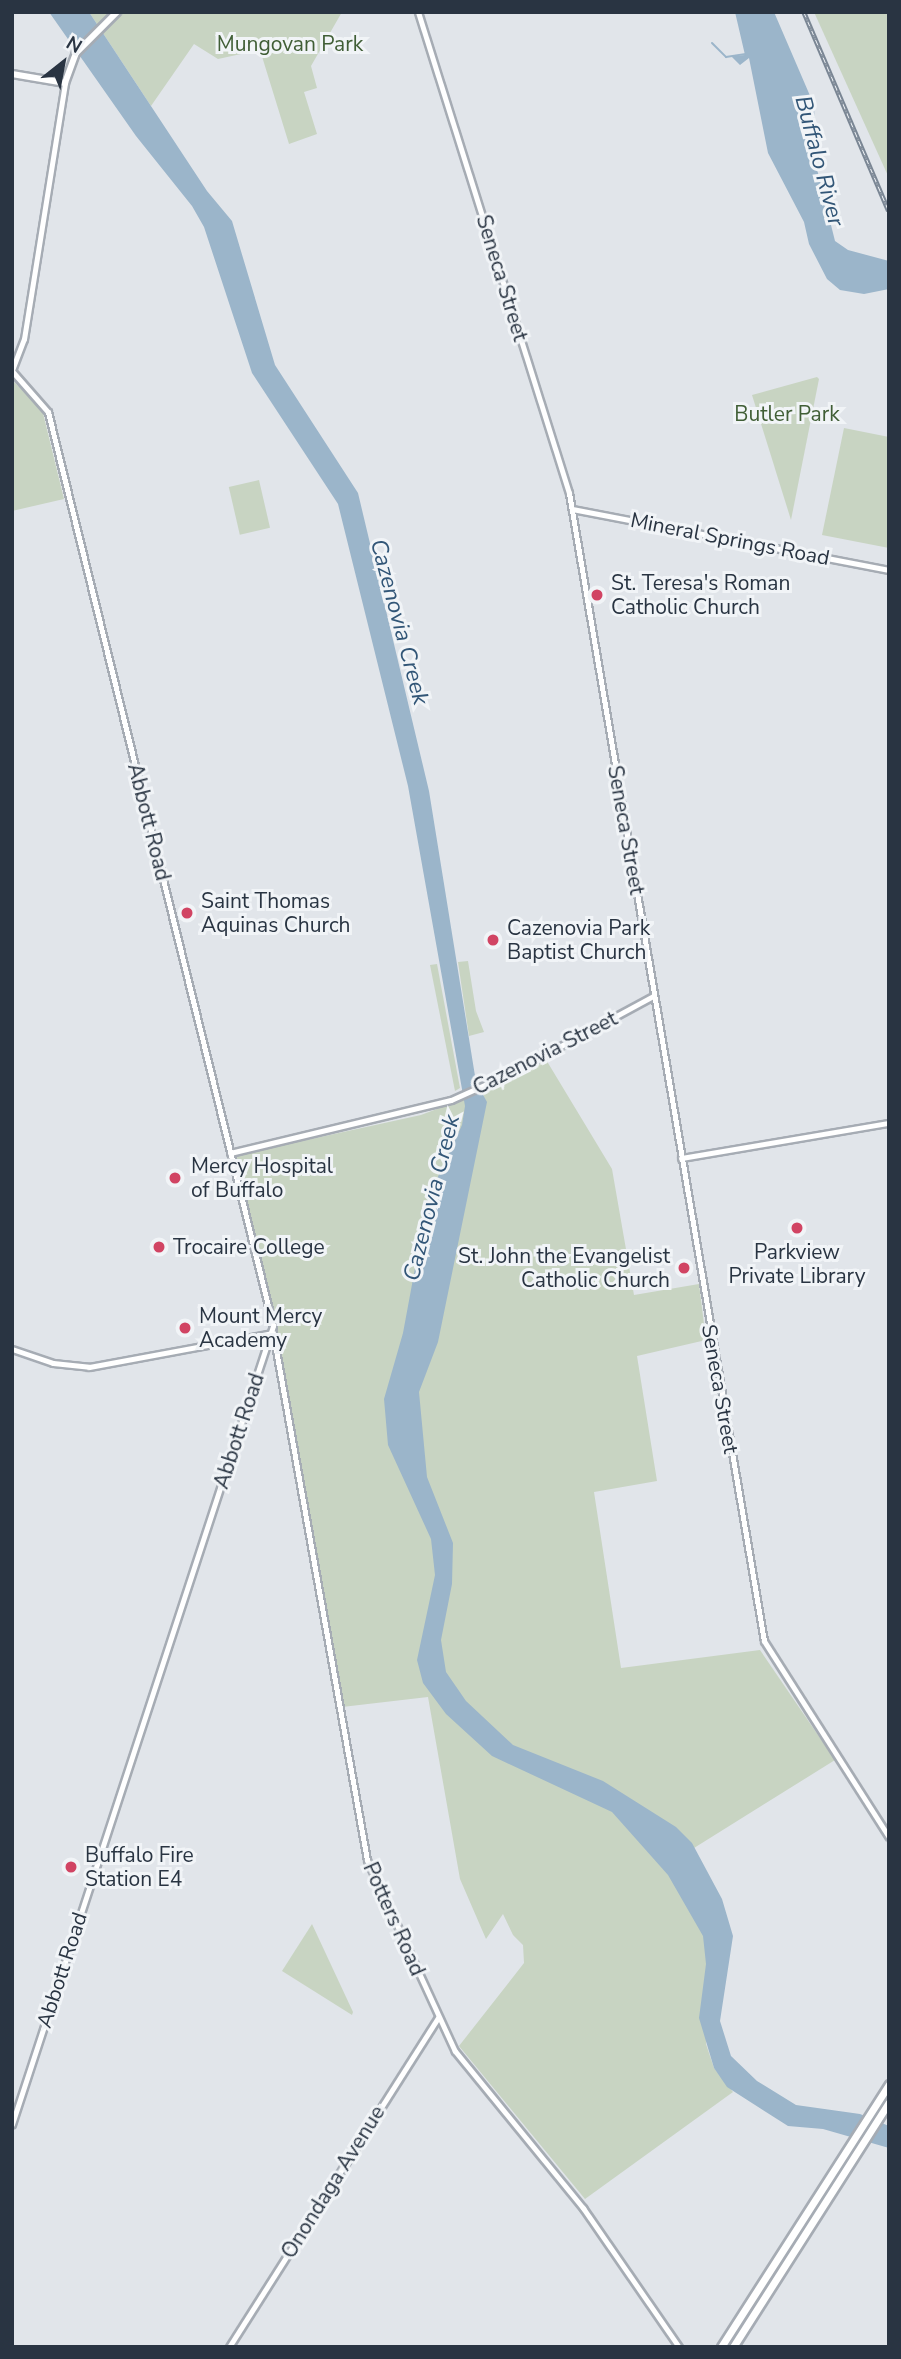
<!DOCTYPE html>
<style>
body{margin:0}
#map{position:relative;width:901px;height:2359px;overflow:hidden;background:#e1e5ea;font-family:"Nunito Sans",sans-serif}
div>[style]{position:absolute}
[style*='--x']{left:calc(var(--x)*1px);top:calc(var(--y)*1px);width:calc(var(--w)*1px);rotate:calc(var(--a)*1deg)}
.green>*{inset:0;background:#c8d4c2;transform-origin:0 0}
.water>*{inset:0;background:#9bb5ca}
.stream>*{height:2px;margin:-1px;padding:0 1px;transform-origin:1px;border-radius:1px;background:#9bb5ca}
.roads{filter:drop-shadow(2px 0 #a6acb4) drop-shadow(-2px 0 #a6acb4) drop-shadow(0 2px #a6acb4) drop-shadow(0 -2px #a6acb4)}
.secondary>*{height:5px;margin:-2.5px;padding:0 2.5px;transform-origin:2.5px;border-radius:2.5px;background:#fff}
.primary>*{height:6px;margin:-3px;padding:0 3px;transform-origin:3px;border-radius:3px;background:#fff}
.highway>*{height:7px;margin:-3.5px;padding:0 3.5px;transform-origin:3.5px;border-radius:3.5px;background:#fff}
.rail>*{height:4.5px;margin-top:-2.25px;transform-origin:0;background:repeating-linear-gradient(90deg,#f1f4f7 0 5px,#7a8694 0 10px);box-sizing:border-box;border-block:2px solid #7a8694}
.dots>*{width:19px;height:19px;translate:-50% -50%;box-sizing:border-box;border:4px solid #f1f4f7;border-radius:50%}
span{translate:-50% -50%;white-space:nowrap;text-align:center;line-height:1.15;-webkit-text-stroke:6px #f1f4f7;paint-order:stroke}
.park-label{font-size:21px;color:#405e36}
.street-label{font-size:21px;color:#293442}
.poi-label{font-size:21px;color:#293442}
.left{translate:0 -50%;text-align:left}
.right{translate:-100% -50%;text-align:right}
.water-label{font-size:23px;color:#325677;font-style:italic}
.frame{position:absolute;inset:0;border:14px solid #293442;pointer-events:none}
.north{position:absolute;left:28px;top:28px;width:70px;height:70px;-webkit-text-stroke:5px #f1f4f7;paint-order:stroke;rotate:31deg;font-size:19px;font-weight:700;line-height:28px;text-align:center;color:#293442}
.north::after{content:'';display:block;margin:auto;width:24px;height:32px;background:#293442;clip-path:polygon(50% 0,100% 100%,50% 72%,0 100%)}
</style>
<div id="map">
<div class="green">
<i style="clip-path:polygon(89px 12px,342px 12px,311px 66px,317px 88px,304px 92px,317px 134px,289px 144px,260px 50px,218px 59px,194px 44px,151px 106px)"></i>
<i style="clip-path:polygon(814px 12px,889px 12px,889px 178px)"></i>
<i style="clip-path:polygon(817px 377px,819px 379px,791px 520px,752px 395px)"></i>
<i style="clip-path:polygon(12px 380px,42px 409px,64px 499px,12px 511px)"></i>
<i style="clip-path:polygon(844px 428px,889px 437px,889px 548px,822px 535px)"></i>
<i style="left:259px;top:480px;width:49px;height:31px;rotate:77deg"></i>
<i style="clip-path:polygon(468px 961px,476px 1011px,484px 1032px,469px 1036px,458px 962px)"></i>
<i style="clip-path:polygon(437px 964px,460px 1088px,455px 1091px,430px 965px)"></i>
<i style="clip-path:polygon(545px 1058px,612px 1169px,634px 1295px,699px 1284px,706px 1340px,637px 1356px,657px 1481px,594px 1492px,621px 1668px,760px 1650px,835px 1760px,686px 1853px,710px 1955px,706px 2044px,714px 2068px,733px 2092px,585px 2199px,459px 2046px,524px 1963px,523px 1945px,513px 1935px,503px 1914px,486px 1939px,460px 1879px,428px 1697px,342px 1707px,274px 1325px,234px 1156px,421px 1115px,492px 1088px)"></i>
<i style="clip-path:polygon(312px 1924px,353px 2012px,352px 2015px,282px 1971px)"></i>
</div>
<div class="water">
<i style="clip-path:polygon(49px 12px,89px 12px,207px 191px,232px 221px,275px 365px,358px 493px,429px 791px,476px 1082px,487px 1102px,438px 1342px,419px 1392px,427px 1477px,453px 1543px,452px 1584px,441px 1640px,446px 1672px,466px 1701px,513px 1745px,603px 1781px,676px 1827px,692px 1843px,722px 1899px,733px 1936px,720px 2021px,731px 2056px,757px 2081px,796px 2105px,860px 2114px,889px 2126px,889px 2148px,823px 2129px,788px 2126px,727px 2087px,714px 2068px,699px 2018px,706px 1964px,703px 1936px,668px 1875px,612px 1812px,492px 1756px,446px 1714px,423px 1683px,417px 1660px,435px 1575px,431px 1539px,388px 1445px,384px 1399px,403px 1333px,428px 1198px,462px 1125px,465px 1106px,408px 786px,338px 504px,252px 373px,204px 227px,192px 206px,136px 136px)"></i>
<i style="clip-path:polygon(735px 12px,774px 12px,814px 105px,816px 165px,835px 241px,848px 250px,889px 261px,889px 289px,864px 294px,840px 290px,827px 279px,809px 244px,804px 222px,768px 153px,749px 58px,740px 65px,731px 56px,745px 55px)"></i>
</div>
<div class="stream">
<i style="--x:712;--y:43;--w:20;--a:45"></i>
<i style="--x:726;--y:57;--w:20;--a:-9"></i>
</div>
<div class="roads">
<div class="secondary">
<i style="--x:418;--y:12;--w:504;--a:72.57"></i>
<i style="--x:569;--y:493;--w:1164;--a:80.36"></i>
<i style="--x:764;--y:1641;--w:232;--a:57.5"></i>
<i style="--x:12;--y:370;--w:33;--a:-69"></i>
<i style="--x:24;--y:339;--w:259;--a:-80.9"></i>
<i style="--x:12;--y:371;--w:55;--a:48.7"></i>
<i style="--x:48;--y:412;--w:941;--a:76.17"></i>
<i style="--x:273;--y:1326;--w:840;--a:108.11"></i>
<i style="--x:572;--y:509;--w:323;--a:10.9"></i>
<i style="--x:230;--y:1153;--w:227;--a:-13.5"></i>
<i style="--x:451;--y:1100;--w:61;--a:-24.1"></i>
<i style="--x:507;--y:1075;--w:166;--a:-28.4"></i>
<i style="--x:681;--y:1158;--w:211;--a:-9.6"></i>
<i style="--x:273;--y:1333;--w:535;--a:79.89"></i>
<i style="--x:367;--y:1860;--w:210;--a:65.3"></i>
<i style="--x:455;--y:2051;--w:203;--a:50.8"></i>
<i style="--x:583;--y:2208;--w:169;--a:55.4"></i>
<i style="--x:12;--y:1349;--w:43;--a:18.9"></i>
<i style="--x:53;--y:1363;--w:36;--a:6"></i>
<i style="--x:89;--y:1367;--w:186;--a:-10.5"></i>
<i style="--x:229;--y:2347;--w:390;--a:-57.6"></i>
</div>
<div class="primary">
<i style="--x:12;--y:74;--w:54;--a:9.6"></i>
<i style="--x:65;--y:83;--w:32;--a:-70"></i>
<i style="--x:76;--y:53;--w:58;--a:-45"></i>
</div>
<div class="highway">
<i style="--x:721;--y:2347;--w:312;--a:-57.4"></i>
<i style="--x:733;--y:2347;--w:290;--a:-57.5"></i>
</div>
</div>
<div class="rail">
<i style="--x:804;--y:12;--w:216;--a:66.9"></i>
</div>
<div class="dots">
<i style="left:597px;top:595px;background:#d14463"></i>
<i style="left:187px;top:913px;background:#d14463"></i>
<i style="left:493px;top:940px;background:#d14463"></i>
<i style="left:175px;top:1178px;background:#d14463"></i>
<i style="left:797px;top:1228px;background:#d14463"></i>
<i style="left:159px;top:1247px;background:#d14463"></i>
<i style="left:684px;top:1268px;background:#d14463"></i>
<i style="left:185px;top:1328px;background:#d14463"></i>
<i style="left:71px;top:1867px;background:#d14463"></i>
</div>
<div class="park-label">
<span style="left:290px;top:44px">Mungovan Park</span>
<span style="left:787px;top:414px">Butler Park</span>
</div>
<div class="street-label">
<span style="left:502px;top:278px;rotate:73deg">Seneca Street</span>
<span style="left:730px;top:539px;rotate:11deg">Mineral Springs Road</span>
<span style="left:149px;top:822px;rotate:76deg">Abbott Road</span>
<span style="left:626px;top:830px;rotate:80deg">Seneca Street</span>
<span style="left:545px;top:1053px;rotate:-27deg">Cazenovia Street</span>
<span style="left:720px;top:1389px;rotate:80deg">Seneca Street</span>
<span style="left:239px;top:1431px;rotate:-72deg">Abbott Road</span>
<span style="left:394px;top:1919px;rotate:66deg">Potters Road</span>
<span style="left:62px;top:1970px;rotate:-72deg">Abbott Road</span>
<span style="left:333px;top:2182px;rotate:-58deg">Onondaga Avenue</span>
</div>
<div class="poi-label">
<span class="left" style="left:611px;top:595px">St. Teresa's Roman<br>Catholic Church</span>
<span class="left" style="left:201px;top:913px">Saint Thomas<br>Aquinas Church</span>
<span class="left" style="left:507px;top:940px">Cazenovia Park<br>Baptist Church</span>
<span class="left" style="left:191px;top:1178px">Mercy Hospital<br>of Buffalo</span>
<span class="left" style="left:173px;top:1247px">Trocaire College</span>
<span style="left:797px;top:1264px">Parkview<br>Private Library</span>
<span class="right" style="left:670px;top:1268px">St. John the Evangelist<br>Catholic Church</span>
<span class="left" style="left:199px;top:1328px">Mount Mercy<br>Academy</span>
<span class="left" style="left:85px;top:1867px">Buffalo Fire<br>Station E4</span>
</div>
<div class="water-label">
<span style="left:819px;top:161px;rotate:75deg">Buffalo River</span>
<span style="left:399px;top:622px;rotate:75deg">Cazenovia Creek</span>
<span style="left:432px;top:1198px;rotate:-76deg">Cazenovia Creek</span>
</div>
<div class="frame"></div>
<div class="north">N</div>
</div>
